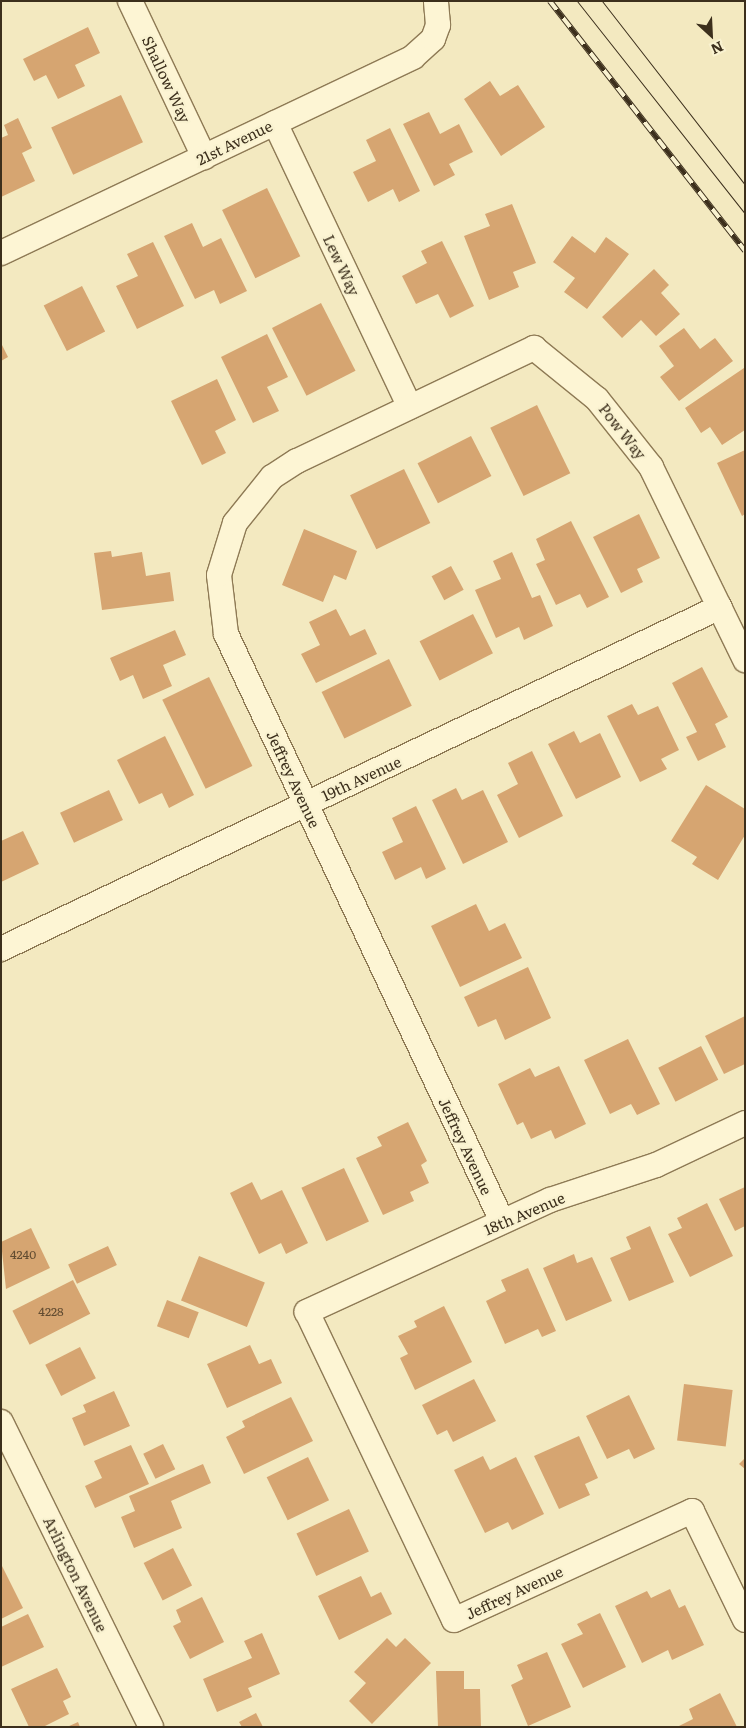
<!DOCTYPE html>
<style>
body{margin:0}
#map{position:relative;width:746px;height:1728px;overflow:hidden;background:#f3e9c0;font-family:Literata,serif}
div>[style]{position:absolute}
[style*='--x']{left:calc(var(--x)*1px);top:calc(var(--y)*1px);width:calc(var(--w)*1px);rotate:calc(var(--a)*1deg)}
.building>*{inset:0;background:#d6a571;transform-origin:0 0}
.roads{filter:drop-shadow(1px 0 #8e7a55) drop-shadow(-1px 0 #8e7a55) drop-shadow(0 1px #8e7a55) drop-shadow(0 -1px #8e7a55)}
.minor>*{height:24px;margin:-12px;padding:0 12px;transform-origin:12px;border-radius:12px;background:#fdf5d4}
.tram>*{height:1px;margin:-0.5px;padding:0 0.5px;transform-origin:0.5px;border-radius:0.5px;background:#3c2f1c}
.rail>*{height:5.5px;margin-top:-2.75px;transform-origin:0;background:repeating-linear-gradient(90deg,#f9f2d0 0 11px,#3c2f1c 0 22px);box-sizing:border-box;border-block:1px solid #3c2f1c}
span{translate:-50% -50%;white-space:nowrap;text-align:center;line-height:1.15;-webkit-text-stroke:4.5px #f9f2d0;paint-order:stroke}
.number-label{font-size:12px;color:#624c31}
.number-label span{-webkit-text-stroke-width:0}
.street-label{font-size:15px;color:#3c2f1c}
.frame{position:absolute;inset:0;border:2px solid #3c2f1c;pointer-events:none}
.north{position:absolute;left:686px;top:10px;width:50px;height:50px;-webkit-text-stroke:4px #f9f2d0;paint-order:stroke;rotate:155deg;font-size:14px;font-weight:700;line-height:20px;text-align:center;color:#3c2f1c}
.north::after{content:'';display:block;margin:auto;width:18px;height:22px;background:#3c2f1c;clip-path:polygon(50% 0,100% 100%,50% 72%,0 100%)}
</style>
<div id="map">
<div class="building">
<i style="clip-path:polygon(88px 27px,100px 53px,75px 65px,85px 86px,58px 99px,46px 75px,34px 81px,23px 59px)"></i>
<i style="clip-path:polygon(490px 81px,500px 96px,518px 85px,545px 127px,501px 156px,464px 99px)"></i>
<i style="left:121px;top:95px;width:52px;height:77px;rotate:65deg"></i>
<i style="clip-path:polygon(429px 112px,440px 134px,459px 124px,473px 152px,449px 164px,455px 175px,434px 186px,403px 124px)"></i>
<i style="clip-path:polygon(18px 118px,32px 148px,22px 153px,35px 181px,1px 197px,1px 138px,8px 135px,4px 125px)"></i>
<i style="clip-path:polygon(390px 128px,420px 191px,399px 202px,393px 189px,368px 202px,353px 172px,376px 161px,366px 140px)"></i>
<i style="left:267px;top:188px;width:76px;height:50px;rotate:64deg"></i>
<i style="clip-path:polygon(512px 204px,536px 263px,513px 272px,519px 287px,489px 300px,464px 236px,490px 226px,485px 214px)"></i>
<i style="clip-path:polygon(192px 223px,203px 247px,221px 238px,247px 291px,220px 304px,214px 290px,195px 299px,164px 236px)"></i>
<i style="clip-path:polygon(572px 236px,595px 253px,606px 237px,629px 254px,587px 309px,564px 292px,575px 278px,553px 262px)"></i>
<i style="clip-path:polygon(442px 241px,474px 306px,450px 318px,438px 294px,416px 304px,402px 276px,427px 263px,421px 251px)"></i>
<i style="clip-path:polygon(153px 242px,184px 306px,137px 329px,116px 286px,138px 276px,127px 254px)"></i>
<i style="clip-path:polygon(654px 269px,669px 285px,661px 293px,680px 314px,656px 336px,641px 320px,622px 338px,602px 317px)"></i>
<i style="left:82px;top:286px;width:51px;height:43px;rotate:63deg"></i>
<i style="left:321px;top:303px;width:76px;height:55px;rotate:63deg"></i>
<i style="clip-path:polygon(684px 328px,700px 349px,715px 338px,733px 361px,679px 401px,660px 377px,674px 366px,659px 346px)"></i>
<i style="clip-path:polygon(267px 334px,288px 377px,267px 387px,279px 411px,253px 423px,221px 357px)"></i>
<i style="clip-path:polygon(1px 343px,8px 357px,1px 361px)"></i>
<i style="clip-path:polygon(744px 368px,745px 430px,722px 445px,710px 427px,701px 433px,685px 408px)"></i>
<i style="clip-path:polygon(217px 379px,236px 420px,215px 431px,226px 453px,202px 465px,171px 401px)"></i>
<i style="left:537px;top:405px;width:76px;height:52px;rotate:64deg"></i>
<i style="left:471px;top:436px;width:45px;height:60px;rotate:63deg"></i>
<i style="clip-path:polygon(745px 450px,745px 514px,742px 516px,717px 463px)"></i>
<i style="left:404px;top:469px;width:60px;height:60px;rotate:64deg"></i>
<i style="clip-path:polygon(639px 514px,660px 558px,637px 569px,643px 582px,621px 593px,593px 537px)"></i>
<i style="clip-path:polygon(571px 521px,609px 597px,587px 608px,580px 594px,556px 605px,536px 564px,545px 560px,536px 539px)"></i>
<i style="clip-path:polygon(304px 529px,357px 551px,346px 580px,334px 575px,323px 602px,282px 585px)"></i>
<i style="clip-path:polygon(111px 551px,112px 557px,142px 552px,146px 576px,170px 572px,174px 601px,102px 610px,94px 553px)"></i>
<i style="clip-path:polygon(512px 552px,532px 598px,540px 595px,553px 626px,524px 640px,519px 627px,496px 638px,475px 590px,501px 579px,493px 561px)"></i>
<i style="left:451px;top:566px;width:27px;height:22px;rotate:62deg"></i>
<i style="clip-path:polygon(336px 609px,350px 636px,365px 629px,377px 654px,316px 683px,301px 654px,320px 645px,309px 622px)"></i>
<i style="left:473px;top:614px;width:44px;height:60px;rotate:63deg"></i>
<i style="clip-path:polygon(175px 630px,186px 655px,163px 665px,172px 686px,143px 699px,133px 675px,120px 681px,110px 658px)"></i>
<i style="left:389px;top:659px;width:52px;height:75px;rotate:64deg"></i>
<i style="clip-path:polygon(702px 667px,728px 717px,715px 724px,726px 747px,698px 761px,686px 737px,697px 732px,672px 683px)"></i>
<i style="left:209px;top:677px;width:99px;height:52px;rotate:64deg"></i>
<i style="clip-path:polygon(632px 704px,638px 715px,658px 706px,679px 750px,661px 759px,667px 769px,640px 782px,607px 716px)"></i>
<i style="clip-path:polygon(574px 731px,580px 743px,600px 733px,621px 777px,576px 799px,548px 744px)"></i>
<i style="clip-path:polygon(165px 736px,194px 795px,169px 808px,162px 793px,139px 804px,117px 760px)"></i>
<i style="clip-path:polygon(532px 751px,563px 816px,519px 838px,497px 795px,518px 784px,508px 763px)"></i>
<i style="clip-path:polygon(706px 785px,745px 809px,745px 835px,718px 880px,692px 864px,697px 857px,671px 841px)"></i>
<i style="clip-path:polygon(456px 788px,462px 800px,483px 790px,508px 842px,463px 864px,432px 800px)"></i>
<i style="left:109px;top:790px;width:33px;height:54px;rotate:65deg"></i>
<i style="clip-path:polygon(416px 806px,446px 869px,426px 879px,421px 867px,395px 880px,382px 852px,403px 842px,392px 818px)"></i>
<i style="clip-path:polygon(23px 831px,39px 864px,1px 882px,1px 841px)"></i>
<i style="clip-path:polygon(476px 904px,489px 931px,505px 923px,522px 958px,460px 987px,431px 926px)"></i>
<i style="clip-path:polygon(528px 967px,551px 1018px,505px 1040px,496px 1019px,478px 1027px,464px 997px)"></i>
<i style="clip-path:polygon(745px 1016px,745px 1064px,724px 1074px,705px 1036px)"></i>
<i style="clip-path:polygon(628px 1039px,660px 1104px,637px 1115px,631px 1104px,610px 1114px,584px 1060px)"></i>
<i style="left:701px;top:1046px;width:38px;height:48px;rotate:63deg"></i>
<i style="clip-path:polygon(559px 1066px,586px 1124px,555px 1139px,551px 1130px,531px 1139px,523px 1122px,517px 1125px,498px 1084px,530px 1068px,535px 1077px)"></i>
<i style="clip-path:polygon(408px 1122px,427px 1161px,421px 1165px,429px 1183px,410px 1192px,414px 1201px,383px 1215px,356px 1158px,382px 1146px,377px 1137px)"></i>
<i style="left:344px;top:1168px;width:59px;height:47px;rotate:65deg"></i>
<i style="clip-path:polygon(252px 1182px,261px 1200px,282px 1190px,308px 1243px,286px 1254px,281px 1243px,259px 1254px,230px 1193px)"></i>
<i style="clip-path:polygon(745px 1187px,745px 1226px,735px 1231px,719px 1199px)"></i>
<i style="clip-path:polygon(707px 1203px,733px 1256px,690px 1277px,668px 1234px,682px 1228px,677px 1218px)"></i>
<i style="clip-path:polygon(650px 1226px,674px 1282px,629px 1301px,610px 1258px,631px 1249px,626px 1237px)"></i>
<i style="clip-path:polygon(31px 1228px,50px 1268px,6px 1289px,1px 1242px)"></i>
<i style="left:108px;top:1246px;width:21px;height:44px;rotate:65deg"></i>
<i style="clip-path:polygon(574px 1254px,577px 1263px,592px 1257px,612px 1301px,566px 1321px,543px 1268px)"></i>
<i style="left:199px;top:1256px;width:71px;height:48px;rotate:22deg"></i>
<i style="clip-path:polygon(528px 1268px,556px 1331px,542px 1337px,538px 1329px,505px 1344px,486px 1301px,506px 1291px,501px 1280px)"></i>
<i style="left:73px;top:1280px;width:38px;height:68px;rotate:63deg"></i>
<i style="left:167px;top:1300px;width:34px;height:28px;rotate:21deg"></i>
<i style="clip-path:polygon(444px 1306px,472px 1362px,415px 1390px,400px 1358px,408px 1354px,398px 1336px,417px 1327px,414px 1321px)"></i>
<i style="clip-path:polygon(250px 1345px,259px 1364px,271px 1359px,282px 1383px,227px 1408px,207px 1364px)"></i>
<i style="left:80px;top:1347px;width:35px;height:39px;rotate:63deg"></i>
<i style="clip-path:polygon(474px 1379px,496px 1421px,453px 1442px,447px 1430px,437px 1435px,422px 1405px)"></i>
<i style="left:684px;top:1384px;width:49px;height:57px;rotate:7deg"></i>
<i style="clip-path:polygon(114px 1391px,130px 1426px,84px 1446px,72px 1418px,86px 1412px,83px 1405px)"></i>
<i style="clip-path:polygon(629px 1395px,655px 1449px,634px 1459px,629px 1449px,607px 1459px,586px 1416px)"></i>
<i style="clip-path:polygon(291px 1397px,313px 1441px,244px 1474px,226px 1437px,245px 1427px,242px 1421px)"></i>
<i style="clip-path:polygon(579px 1436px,598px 1478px,585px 1484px,590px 1495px,559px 1509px,534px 1456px)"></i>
<i style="left:163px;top:1444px;width:28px;height:22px;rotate:64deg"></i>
<i style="clip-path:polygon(131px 1445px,149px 1484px,95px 1508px,85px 1486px,102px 1478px,94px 1461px)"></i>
<i style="clip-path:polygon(483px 1456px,490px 1470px,516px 1457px,544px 1514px,512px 1530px,508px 1522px,485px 1533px,454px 1470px)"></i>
<i style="left:308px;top:1457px;width:48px;height:46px;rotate:64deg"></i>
<i style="clip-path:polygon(745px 1458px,745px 1469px,739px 1464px)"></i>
<i style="clip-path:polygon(203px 1464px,211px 1483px,171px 1501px,182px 1528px,134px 1548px,121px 1517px,135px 1511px,129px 1496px)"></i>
<i style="left:349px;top:1509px;width:47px;height:58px;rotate:65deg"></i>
<i style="left:173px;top:1548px;width:42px;height:33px;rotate:63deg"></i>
<i style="clip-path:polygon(1px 1564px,23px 1608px,1px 1619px)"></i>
<i style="clip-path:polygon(361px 1576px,371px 1597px,381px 1592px,392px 1614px,339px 1640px,318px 1596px)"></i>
<i style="clip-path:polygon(670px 1589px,679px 1608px,685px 1605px,704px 1645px,672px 1660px,668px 1650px,642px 1663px,615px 1606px,647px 1591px,651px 1598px)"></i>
<i style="clip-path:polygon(202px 1597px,224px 1642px,190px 1659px,173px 1626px,181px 1622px,176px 1610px)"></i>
<i style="clip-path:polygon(600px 1613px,626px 1667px,583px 1688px,561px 1644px,583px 1634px,577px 1624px)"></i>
<i style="clip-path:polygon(28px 1614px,44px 1647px,1px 1667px,1px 1627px)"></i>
<i style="clip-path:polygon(262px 1633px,280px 1674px,248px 1688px,252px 1697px,217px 1712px,203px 1679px,252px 1658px,244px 1641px)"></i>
<i style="clip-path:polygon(387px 1638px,396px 1647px,405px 1638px,431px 1663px,372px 1724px,349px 1701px,366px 1683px,354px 1672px)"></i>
<i style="clip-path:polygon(547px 1652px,571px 1707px,528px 1726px,511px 1685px,523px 1679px,517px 1665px)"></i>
<i style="clip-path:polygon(57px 1668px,71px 1697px,63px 1701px,69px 1714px,43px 1727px,29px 1727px,11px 1689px)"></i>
<i style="clip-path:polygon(436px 1671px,464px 1671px,464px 1689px,480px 1689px,481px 1727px,438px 1727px)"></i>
<i style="clip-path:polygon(720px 1693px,737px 1727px,677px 1727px,693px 1719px,689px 1709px)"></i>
<i style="clip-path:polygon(256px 1713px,263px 1727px,242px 1727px,239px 1722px)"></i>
<i style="clip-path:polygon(78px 1722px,80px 1727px,67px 1727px)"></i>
</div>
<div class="roads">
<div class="minor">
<i style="--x:130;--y:1;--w:173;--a:64.6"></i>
<i style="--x:275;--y:123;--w:314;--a:64.6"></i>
<i style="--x:1;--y:253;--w:456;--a:-25.4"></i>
<i style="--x:413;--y:57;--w:27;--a:-42"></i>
<i style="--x:433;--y:39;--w:15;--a:-70"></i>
<i style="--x:438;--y:25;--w:24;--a:-95"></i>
<i style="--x:1;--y:949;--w:796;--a:-25.44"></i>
<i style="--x:745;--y:1123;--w:98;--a:154.7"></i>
<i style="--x:656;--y:1165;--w:112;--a:161.7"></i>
<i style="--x:550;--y:1200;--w:268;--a:155.3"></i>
<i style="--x:307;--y:1312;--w:341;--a:64.5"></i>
<i style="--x:454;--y:1620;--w:262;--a:-24.6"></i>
<i style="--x:692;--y:1511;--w:121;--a:64.1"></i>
<i style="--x:502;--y:1221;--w:649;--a:-115.18"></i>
<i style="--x:226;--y:634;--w:59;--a:-96.8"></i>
<i style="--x:219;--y:575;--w:54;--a:-72.9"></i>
<i style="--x:235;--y:523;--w:59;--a:-51.2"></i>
<i style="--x:272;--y:477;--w:30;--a:-33"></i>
<i style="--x:297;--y:461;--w:263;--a:-25.5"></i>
<i style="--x:534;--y:348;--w:81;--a:39"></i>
<i style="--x:597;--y:399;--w:87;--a:51.5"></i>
<i style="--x:651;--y:467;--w:215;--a:64"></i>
<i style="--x:1;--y:1422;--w:340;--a:63.8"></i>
</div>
</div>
<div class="tram">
<i style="--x:577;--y:1;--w:271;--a:51.7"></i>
<i style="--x:602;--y:1;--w:233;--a:52.1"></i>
</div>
<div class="rail">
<i style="--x:550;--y:1;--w:317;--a:52"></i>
</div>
<div class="number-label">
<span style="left:23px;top:1255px">4240</span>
<span style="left:51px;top:1312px">4228</span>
</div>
<div class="street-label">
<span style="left:167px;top:79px;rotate:65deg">Shallow Way</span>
<span style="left:234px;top:142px;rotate:-26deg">21st Avenue</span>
<span style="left:342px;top:265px;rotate:65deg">Lew Way</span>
<span style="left:623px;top:431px;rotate:52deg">Pow Way</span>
<span style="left:361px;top:778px;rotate:-25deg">19th Avenue</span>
<span style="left:294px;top:779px;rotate:65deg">Jeffrey Avenue</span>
<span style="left:466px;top:1146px;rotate:65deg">Jeffrey Avenue</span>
<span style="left:524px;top:1213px;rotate:-23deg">18th Avenue</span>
<span style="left:76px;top:1574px;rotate:64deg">Arlington Avenue</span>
<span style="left:514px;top:1592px;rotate:-25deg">Jeffrey Avenue</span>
</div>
<div class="frame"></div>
<div class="north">N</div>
</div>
